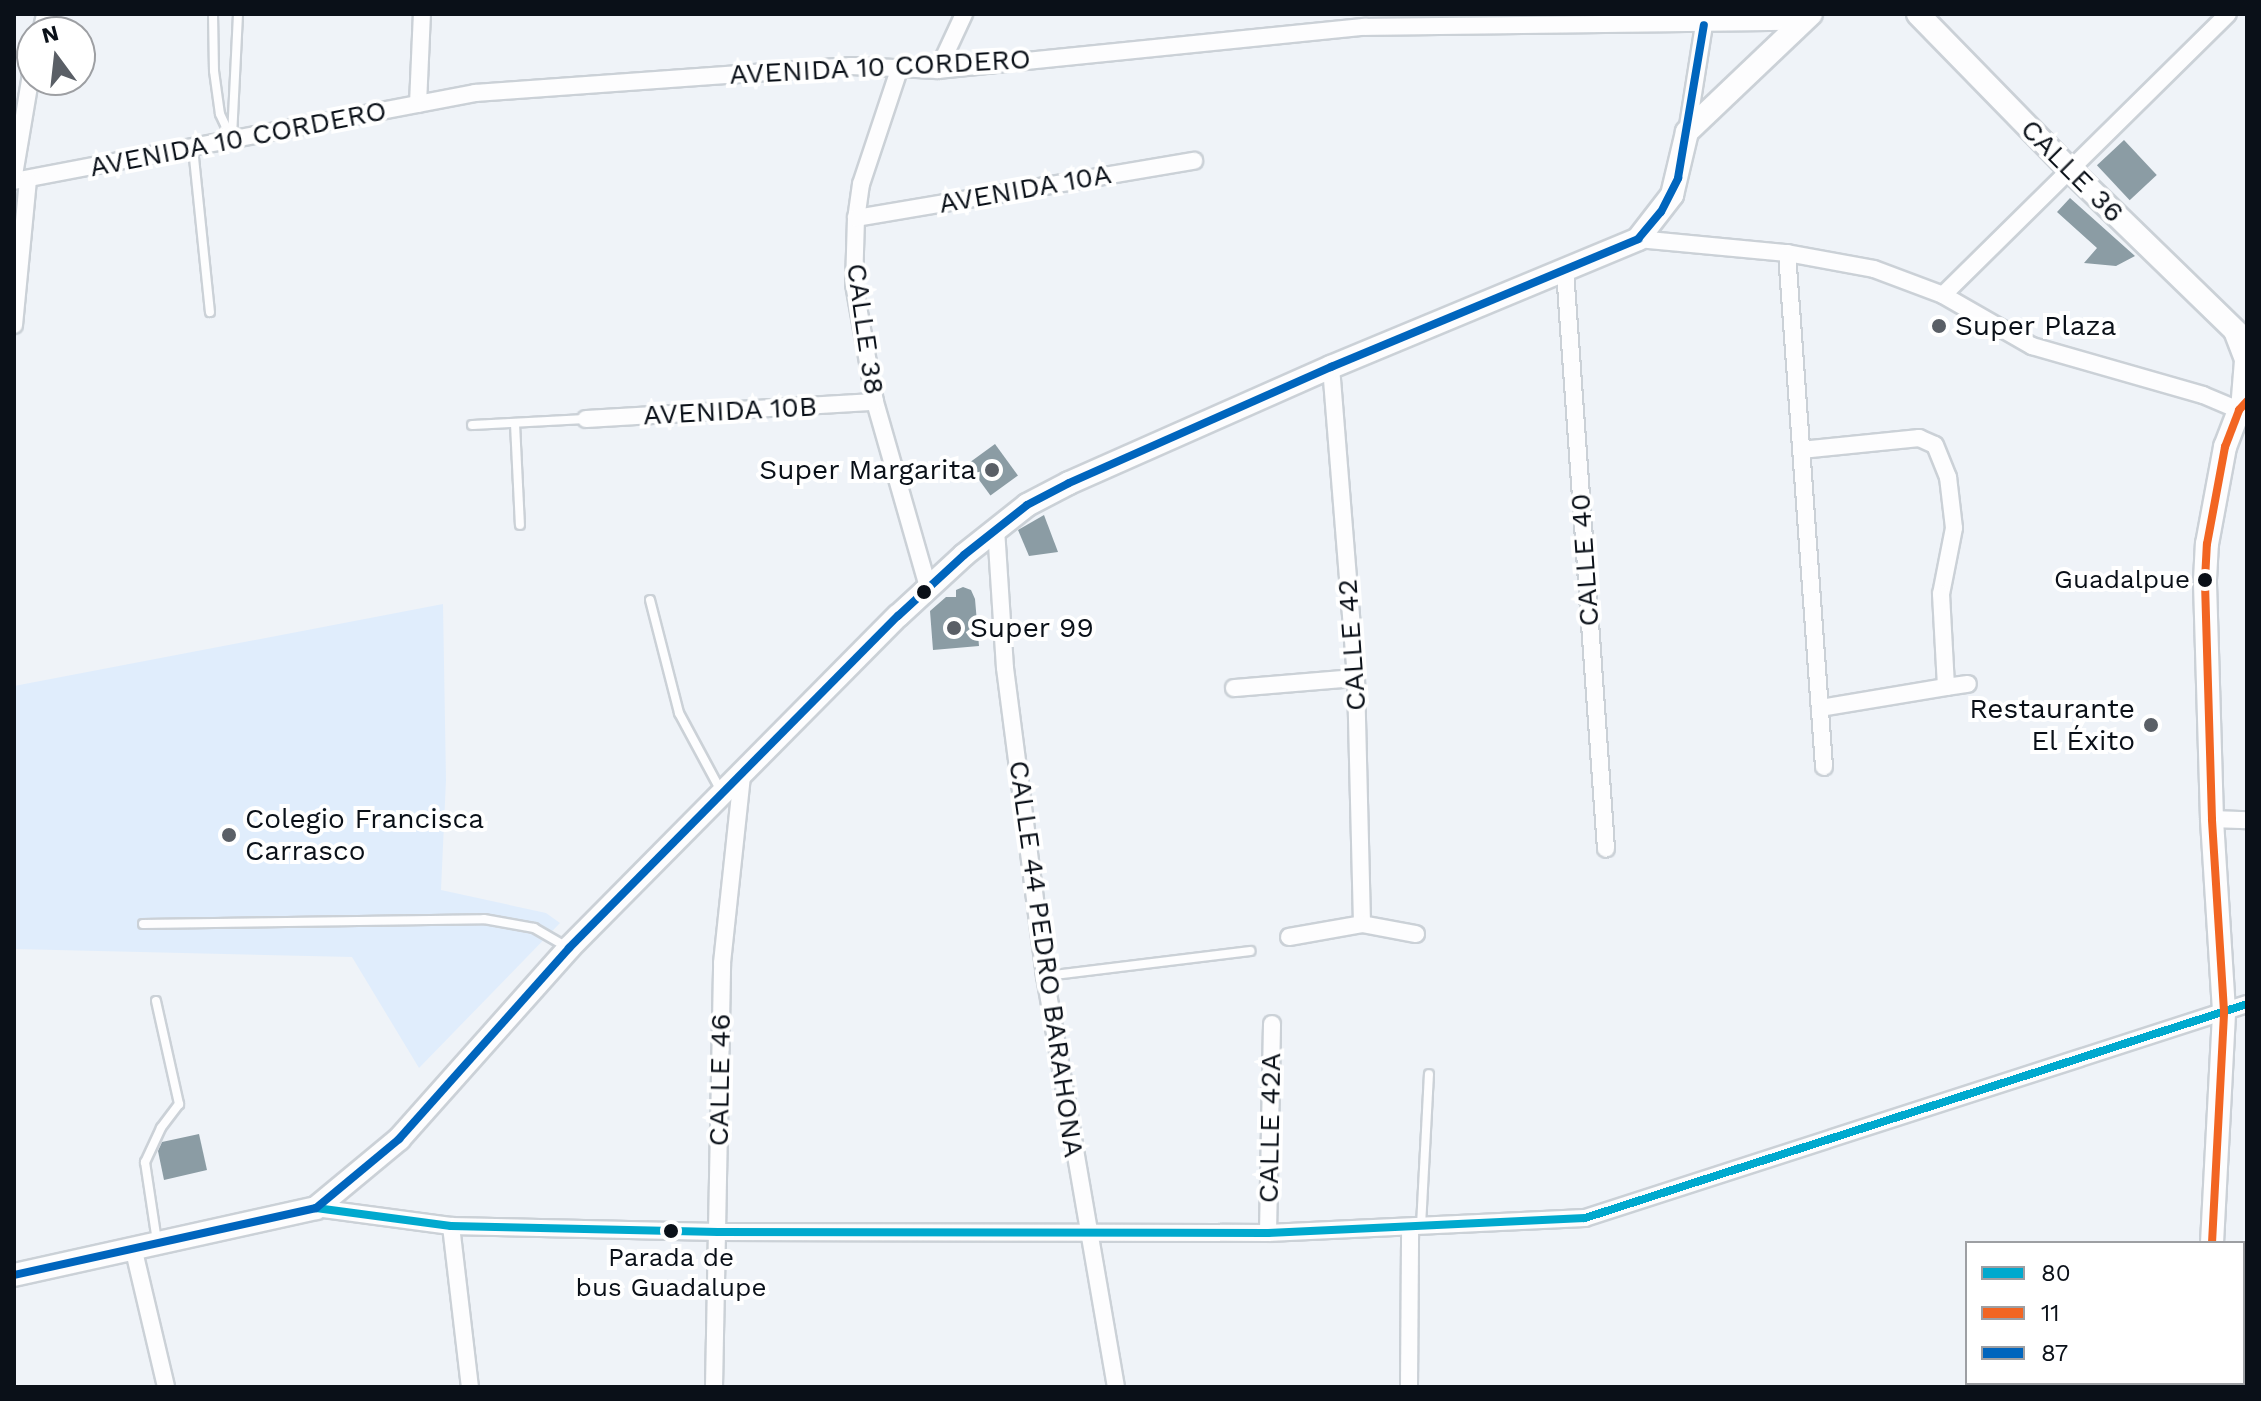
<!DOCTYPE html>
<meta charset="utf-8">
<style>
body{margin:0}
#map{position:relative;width:2261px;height:1401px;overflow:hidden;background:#eff3f8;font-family:"Work Sans",sans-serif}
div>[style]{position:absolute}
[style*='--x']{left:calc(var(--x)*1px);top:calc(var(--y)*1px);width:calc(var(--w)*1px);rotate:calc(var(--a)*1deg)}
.built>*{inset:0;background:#e0edfc}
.building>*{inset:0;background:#8b9ca4;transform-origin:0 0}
.roads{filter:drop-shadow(2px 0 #cbd1d7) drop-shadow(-2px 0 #cbd1d7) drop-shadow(0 2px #cbd1d7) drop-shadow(0 -2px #cbd1d7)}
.lane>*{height:8px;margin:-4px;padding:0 4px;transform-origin:4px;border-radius:4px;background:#fdfdfe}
.street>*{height:16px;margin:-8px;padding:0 8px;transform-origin:8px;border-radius:8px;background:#fdfdfe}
.secondary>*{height:22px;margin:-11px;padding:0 11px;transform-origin:11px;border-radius:11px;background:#fdfdfe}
.bus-1>*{height:8px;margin:-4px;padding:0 4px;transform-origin:4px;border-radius:4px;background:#00a9ce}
.bus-2>*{height:8px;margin:-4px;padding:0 4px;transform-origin:4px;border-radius:4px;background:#f26522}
.bus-3>*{height:8px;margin:-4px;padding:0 4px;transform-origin:4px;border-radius:4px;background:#0065bd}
.dots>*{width:22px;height:22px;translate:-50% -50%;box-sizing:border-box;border:4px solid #fff;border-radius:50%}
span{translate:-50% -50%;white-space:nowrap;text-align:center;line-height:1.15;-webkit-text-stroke:8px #fff;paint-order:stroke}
.bus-label{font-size:26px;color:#0a1018}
.right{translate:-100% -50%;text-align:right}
.street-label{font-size:28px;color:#0a1018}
.poi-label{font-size:28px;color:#0a1018}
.left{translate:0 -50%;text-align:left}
.frame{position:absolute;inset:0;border:16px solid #0a1018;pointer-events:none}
.legend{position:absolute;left:1965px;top:1241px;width:280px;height:144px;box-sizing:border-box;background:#fff;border:2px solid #9d9fa3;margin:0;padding:10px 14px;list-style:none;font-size:24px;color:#0a1018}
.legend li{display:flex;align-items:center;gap:16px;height:40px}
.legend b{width:40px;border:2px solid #9d9fa3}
.north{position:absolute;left:16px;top:16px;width:80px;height:80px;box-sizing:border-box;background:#fff;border:2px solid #9d9fa3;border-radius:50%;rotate:345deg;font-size:22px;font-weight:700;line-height:32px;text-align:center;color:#0a1018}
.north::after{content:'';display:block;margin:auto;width:28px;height:36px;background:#5a5f66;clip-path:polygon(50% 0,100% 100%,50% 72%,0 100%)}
</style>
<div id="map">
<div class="built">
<i style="clip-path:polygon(443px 604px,446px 780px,441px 890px,546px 913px,560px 923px,419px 1068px,352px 957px,14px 949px,14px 686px)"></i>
</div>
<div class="building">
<i style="left:2124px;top:140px;width:48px;height:37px;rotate:47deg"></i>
<i style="clip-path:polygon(2070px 198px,2135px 256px,2116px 266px,2084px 263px,2097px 248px,2057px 212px)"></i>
<i style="left:995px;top:444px;width:39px;height:34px;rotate:54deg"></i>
<i style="clip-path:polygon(1044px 515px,1058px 552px,1029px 556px,1018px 530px)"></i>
<i style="clip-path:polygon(963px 587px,971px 590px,975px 599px,979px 646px,933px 650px,930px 611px,946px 597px,956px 597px,956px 590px)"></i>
<i style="clip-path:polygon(199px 1134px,207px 1170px,164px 1180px,158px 1151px,162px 1142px)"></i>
</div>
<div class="roads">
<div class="lane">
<i style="--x:213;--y:14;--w:57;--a:89"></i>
<i style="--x:214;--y:71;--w:43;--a:82.1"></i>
<i style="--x:220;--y:114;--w:29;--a:65"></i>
<i style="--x:232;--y:137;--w:123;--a:-87.2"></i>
<i style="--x:193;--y:148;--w:165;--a:84.1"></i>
<i style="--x:515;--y:424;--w:101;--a:87.2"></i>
<i style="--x:472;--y:425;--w:114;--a:-3"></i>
<i style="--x:650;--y:600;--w:117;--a:75.6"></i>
<i style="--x:679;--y:713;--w:91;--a:61.7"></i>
<i style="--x:143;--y:924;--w:341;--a:-0.8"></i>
<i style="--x:484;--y:919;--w:51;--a:10.2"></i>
<i style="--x:534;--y:928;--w:39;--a:30"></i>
<i style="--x:1046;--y:976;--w:206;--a:-7"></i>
<i style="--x:156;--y:1001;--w:106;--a:77.4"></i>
<i style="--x:179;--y:1104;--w:30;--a:127"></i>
<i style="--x:161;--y:1128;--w:38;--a:115"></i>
<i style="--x:145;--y:1162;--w:80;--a:81.4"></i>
<i style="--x:1421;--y:1226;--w:152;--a:-87"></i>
</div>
<div class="street">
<i style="--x:41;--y:32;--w:18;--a:-77"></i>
<i style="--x:899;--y:70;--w:120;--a:108.4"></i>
<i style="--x:861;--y:184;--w:34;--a:98"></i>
<i style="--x:856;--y:218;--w:66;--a:91.7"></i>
<i style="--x:854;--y:284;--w:120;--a:79.9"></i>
<i style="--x:875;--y:402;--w:192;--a:74"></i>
<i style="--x:938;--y:70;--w:62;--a:-65.1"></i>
<i style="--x:418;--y:104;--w:90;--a:-87.5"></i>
<i style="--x:1687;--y:132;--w:108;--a:-81"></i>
<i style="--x:14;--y:175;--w:108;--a:-80.4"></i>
<i style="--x:14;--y:181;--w:469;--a:-10.8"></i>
<i style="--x:475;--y:93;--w:377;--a:-4.1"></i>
<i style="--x:851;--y:66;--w:87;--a:2.6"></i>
<i style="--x:938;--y:70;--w:429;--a:-5.8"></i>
<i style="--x:1365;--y:27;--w:437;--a:-0.7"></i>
<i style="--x:856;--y:218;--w:343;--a:-9.6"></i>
<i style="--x:1638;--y:239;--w:150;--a:5.4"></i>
<i style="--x:1787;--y:253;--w:88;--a:10.4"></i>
<i style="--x:1874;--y:269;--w:74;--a:20.6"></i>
<i style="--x:1943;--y:295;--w:103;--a:29.8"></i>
<i style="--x:2032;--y:346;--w:178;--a:16"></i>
<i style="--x:2203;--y:395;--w:39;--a:23"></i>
<i style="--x:2239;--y:410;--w:50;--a:-85.4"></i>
<i style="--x:2243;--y:360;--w:33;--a:-111"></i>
<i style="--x:1787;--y:253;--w:515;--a:85.88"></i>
<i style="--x:1565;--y:271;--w:579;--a:85.94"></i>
<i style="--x:1943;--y:295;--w:400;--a:-44.6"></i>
<i style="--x:14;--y:325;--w:146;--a:-84.5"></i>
<i style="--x:1331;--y:367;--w:312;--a:85.4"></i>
<i style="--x:1356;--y:678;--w:246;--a:88.6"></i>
<i style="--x:586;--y:419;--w:289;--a:-3.4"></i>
<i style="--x:1801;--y:450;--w:119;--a:-5.8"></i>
<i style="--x:1919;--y:438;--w:17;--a:24"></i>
<i style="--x:1935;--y:445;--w:35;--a:68"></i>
<i style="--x:1948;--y:477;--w:51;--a:83.3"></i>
<i style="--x:1954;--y:528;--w:67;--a:101.1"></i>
<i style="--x:1941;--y:594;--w:93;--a:86.9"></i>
<i style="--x:1946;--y:687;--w:128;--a:170.5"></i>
<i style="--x:996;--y:529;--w:139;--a:86.3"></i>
<i style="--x:1005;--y:668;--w:311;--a:82.6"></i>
<i style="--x:1045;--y:976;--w:417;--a:80.2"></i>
<i style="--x:1946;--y:687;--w:22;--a:-8"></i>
<i style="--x:1234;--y:688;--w:122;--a:-4.7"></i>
<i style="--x:2212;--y:819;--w:35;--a:2"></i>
<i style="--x:1289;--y:937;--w:74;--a:-10.1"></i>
<i style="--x:1362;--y:924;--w:55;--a:10.5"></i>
<i style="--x:316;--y:1208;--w:136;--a:7.6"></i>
<i style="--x:451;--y:1226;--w:267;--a:1.3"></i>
<i style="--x:718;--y:1232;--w:550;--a:0.1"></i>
<i style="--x:1268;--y:1233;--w:317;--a:-2.7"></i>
<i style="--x:1585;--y:1218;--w:696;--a:-17.91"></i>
<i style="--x:451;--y:1226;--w:162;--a:83.3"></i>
<i style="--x:1268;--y:1233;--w:209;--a:-88.9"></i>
<i style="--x:133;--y:1247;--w:144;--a:76.7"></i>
<i style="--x:714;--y:1387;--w:424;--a:-88.9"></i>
<i style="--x:722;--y:963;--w:189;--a:-83.9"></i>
<i style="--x:1409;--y:1387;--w:159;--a:-89.6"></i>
</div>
<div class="secondary">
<i style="--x:1918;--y:14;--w:216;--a:45.7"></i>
<i style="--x:2069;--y:169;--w:248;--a:44.2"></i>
<i style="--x:2212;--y:1243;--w:232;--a:-87"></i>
<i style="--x:2224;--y:1011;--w:192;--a:-93.6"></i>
<i style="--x:2212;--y:819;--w:239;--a:-91.7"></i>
<i style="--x:2205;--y:580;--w:36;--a:-87"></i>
<i style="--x:2207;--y:544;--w:99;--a:-79.5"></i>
<i style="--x:2225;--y:447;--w:40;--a:-69"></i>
<i style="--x:2239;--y:410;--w:12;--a:-48"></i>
<i style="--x:14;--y:1275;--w:309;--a:-12.5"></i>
<i style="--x:316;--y:1208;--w:108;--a:-39.7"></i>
<i style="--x:399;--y:1139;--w:256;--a:-48.3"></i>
<i style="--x:569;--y:948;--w:467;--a:-45.3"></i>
<i style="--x:898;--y:616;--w:90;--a:-42.7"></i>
<i style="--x:964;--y:555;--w:80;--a:-38.4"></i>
<i style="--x:1027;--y:505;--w:47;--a:-27.6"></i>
<i style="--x:1069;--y:483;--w:287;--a:-23.9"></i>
<i style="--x:1331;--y:367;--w:333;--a:-22.6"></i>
<i style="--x:1638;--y:239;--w:56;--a:-52.3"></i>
<i style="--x:1672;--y:195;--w:65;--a:-76.6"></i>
<i style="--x:1687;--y:132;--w:171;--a:-43.6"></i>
<i style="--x:2204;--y:1387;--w:4;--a:-90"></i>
</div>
</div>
<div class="bus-1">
<i style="--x:316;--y:1208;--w:136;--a:7.6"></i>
<i style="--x:451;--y:1226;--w:267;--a:1.3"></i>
<i style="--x:718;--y:1232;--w:550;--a:0.1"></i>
<i style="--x:1268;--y:1233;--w:317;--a:-2.7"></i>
<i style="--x:1585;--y:1218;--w:696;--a:-17.91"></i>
</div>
<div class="bus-2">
<i style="--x:2212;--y:1243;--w:232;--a:-87"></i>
<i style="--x:2224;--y:1011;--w:192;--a:-93.6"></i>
<i style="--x:2212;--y:819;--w:239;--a:-91.7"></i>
<i style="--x:2205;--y:580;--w:36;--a:-87"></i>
<i style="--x:2207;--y:544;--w:99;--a:-79.5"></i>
<i style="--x:2225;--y:447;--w:40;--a:-69"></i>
<i style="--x:2239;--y:410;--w:12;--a:-48"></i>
</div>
<div class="bus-3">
<i style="--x:14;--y:1275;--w:309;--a:-12.5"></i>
<i style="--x:316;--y:1208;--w:108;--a:-39.7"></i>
<i style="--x:399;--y:1139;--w:256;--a:-48.3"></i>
<i style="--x:569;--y:948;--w:467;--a:-45.3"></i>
<i style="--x:898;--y:616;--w:90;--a:-42.7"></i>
<i style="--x:964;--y:555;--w:80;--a:-38.4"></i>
<i style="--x:1027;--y:505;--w:47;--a:-27.6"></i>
<i style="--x:1069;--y:483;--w:287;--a:-23.9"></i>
<i style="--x:1331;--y:367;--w:333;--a:-22.6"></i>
<i style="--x:1638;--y:239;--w:35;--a:-50"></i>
<i style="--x:1661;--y:212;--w:38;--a:-63"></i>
<i style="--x:1678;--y:178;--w:155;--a:-80.4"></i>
</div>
<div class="dots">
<i style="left:1939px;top:326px;background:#5a5f66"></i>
<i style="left:992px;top:470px;background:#5a5f66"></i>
<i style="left:2205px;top:580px;background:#0a1018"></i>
<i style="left:924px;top:592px;background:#0a1018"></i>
<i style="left:954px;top:628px;background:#5a5f66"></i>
<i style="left:2151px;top:725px;background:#5a5f66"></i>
<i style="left:229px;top:835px;background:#5a5f66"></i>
<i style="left:671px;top:1231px;background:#0a1018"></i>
</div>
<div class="bus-label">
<span class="right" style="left:2190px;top:580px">Guadalpue</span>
<span style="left:671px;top:1273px">Parada de<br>bus Guadalupe</span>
</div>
<div class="street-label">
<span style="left:880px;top:67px;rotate:-3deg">AVENIDA 10 CORDERO</span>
<span style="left:238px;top:139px;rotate:-11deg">AVENIDA 10 CORDERO</span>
<span style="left:2072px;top:171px;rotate:45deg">CALLE 36</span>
<span style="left:1025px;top:189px;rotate:-10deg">AVENIDA 10A</span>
<span style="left:865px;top:329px;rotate:82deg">CALLE 38</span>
<span style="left:730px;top:411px;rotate:-3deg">AVENIDA 10B</span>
<span style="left:1585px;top:560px;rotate:-94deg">CALLE 40</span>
<span style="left:1352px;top:645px;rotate:-94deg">CALLE 42</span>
<span style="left:1046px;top:959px;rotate:82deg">CALLE 44 PEDRO BARAHONA</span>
<span style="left:720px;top:1080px;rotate:-89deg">CALLE 46</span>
<span style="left:1270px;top:1128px;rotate:-89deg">CALLE 42A</span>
</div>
<div class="poi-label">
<span class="left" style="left:1955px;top:326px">Super Plaza</span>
<span class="right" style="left:976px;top:470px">Super Margarita</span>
<span class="left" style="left:970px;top:628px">Super 99</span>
<span class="right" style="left:2135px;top:725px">Restaurante<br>El Éxito</span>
<span class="left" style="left:245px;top:835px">Colegio Francisca<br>Carrasco</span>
</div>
<div class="frame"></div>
<ul class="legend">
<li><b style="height:10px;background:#00a9ce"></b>80</li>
<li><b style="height:10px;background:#f26522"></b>11</li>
<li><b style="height:10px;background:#0065bd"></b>87</li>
</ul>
<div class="north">N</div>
</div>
